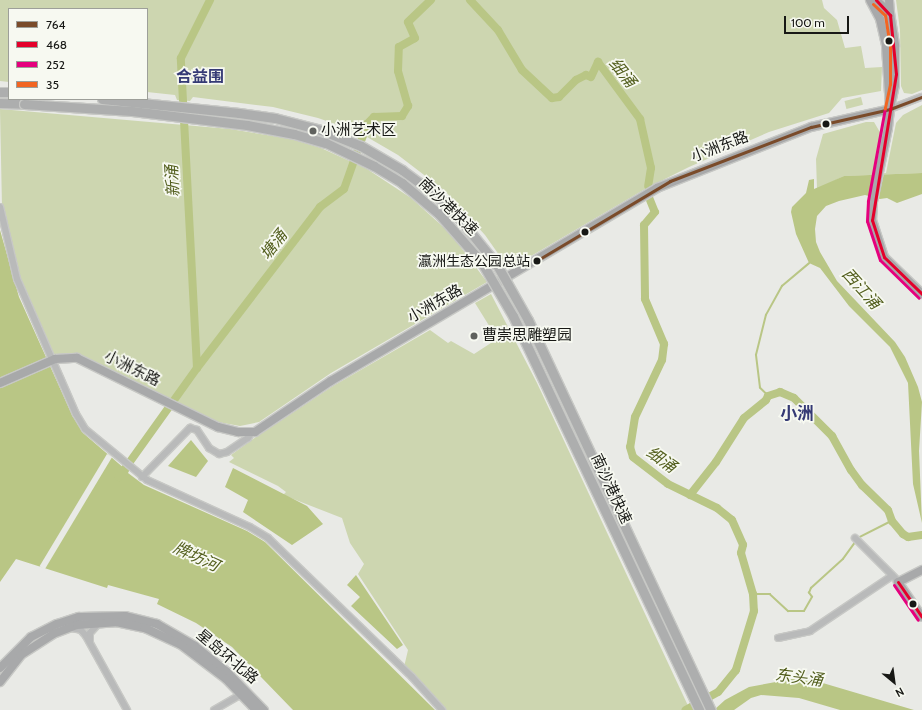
<!DOCTYPE html>
<meta charset="utf-8">
<style>
body{margin:0}
#map{position:relative;width:922px;height:710px;overflow:hidden;background:#e9eae6;font-family:Cabin,"Noto Sans SC",sans-serif}
div>[style]{position:absolute}
[style*='--x']{left:calc(var(--x)*1px);top:calc(var(--y)*1px);width:calc(var(--w)*1px);rotate:calc(var(--a)*1deg)}
.green>*{inset:0;background:#cdd6b0;transform-origin:0 0}
.water>*{inset:0;background:#b9c685}
.pier>*{inset:0;background:#e9eae6;transform-origin:0 0}
.stream>*{height:1.5px;margin:-0.75px;padding:0 0.75px;transform-origin:0.75px;border-radius:0.75px;background:#b9c685}
.river>*{height:8px;margin:-4px;padding:0 4px;transform-origin:4px;border-radius:4px;background:#b9c685}
.roads{filter:drop-shadow(1px 0 #c7c8c5) drop-shadow(-1px 0 #c7c8c5) drop-shadow(0 1px #c7c8c5) drop-shadow(0 -1px #c7c8c5)}
.minor>*{height:6px;margin:-3px;padding:0 3px;transform-origin:3px;border-radius:3px;background:#b9baba}
.major>*{height:8px;margin:-4px;padding:0 4px;transform-origin:4px;border-radius:4px;background:#a8a9aa}
.highway>*{height:9px;margin:-4.5px;padding:0 4.5px;transform-origin:4.5px;border-radius:4.5px;background:#adaeae}
.bridges{filter:drop-shadow(1px 0 #c7c8c5) drop-shadow(-1px 0 #c7c8c5) drop-shadow(0 1px #c7c8c5) drop-shadow(0 -1px #c7c8c5)}
.highway-bridge>*{height:9px;margin:-4.5px;padding:0 4.5px;transform-origin:4.5px;border-radius:4.5px;background:#adaeae}
.bus-1>*{height:3px;margin:-1.5px;padding:0 1.5px;transform-origin:1.5px;border-radius:1.5px;background:#7a4b2a}
.bus-2>*{height:3px;margin:-1.5px;padding:0 1.5px;transform-origin:1.5px;border-radius:1.5px;background:#e4002b}
.bus-3>*{height:3px;margin:-1.5px;padding:0 1.5px;transform-origin:1.5px;border-radius:1.5px;background:#e5007d}
.bus-4>*{height:3px;margin:-1.5px;padding:0 1.5px;transform-origin:1.5px;border-radius:1.5px;background:#f26522}
.dots>*{width:11px;height:11px;translate:-50% -50%;box-sizing:border-box;border:2px solid #f7f9f1;border-radius:50%}
span{translate:-50% -50%;white-space:nowrap;text-align:center;line-height:1.15;-webkit-text-stroke:3.5px #f7f9f1;paint-order:stroke}
.bus-label{font-size:14px;color:#171815}
.right{translate:-100% -50%;text-align:right}
.poi-label{font-size:15px;color:#171815}
.left{translate:0 -50%;text-align:left}
.street-label{font-size:15px;color:#171815}
.water-label{font-size:16px;color:#535f1e;font-style:italic}
.neighbourhood-label{font-size:16px;color:#353a75;font-weight:700}
.quarter-label{font-size:17px;color:#353a75;font-weight:700}
.legend{position:absolute;left:8px;top:8px;width:140px;height:92px;box-sizing:border-box;background:#f7f9f1;border:1px solid #9d9f99;margin:0;padding:5px 7px;list-style:none;font-size:12px;color:#171815}
.legend li{display:flex;align-items:center;gap:8px;height:20px}
.legend b{width:20px;border:1px solid #9d9f99}
.north{position:absolute;left:874px;top:662px;width:40px;height:40px;-webkit-text-stroke:3px #f7f9f1;paint-order:stroke;rotate:151deg;font-size:11px;font-weight:700;line-height:16px;text-align:center;color:#171815}
.north::after{content:'';display:block;margin:auto;width:14px;height:18px;background:#171815;clip-path:polygon(50% 0,100% 100%,50% 72%,0 100%)}
.scale{position:absolute;left:784px;top:16px;width:65px;height:18px;box-sizing:border-box;border:2px solid #171815;border-top:0;padding-left:5px;font-size:12px;line-height:14px;white-space:nowrap;color:#171815;-webkit-text-stroke:3px #f7f9f1;paint-order:stroke}
</style>
<div id="map">
<div class="green">
<i style="clip-path:polygon(0 0,822px 0,824px 8px,837px 20px,845px 48px,861px 46px,865px 68px,882px 67px,881px 91px,842px 98px,829px 113px,769px 132px,689px 167px,645px 189px,509px 269px,485px 235px,445px 191px,398px 155px,367px 137px,365px 141px,356px 137px,358px 132px,318px 118px,273px 107px,193px 97px,190px 101px,177px 100px,175px 95px,147px 92px,147px 9px,9px 9px,9px 82px,0 81px)"></i>
<i style="clip-path:polygon(896px 0,922px 0,922px 90px,912px 94px,904px 93px,901px 86px,900px 30px)"></i>
<i style="left:861px;top:97px;width:8px;height:17px;rotate:76deg"></i>
<i style="clip-path:polygon(922px 105px,922px 173px,844px 176px,817px 189px,816px 159px,823px 134px,866px 122px,874px 122px,881px 134px,873px 174px,886px 173px,896px 123px,903px 115px)"></i>
<i style="clip-path:polygon(0 109px,230px 129px,291px 139px,321px 148px,367px 169px,411px 198px,450px 233px,487px 282px,331px 373px,259px 422px,240px 426px,218px 422px,89px 359px,74px 354px,53px 354px,20px 277px,2px 207px)"></i>
<i style="clip-path:polygon(491px 294px,537px 383px,690px 710px,444px 710px,404px 667px,408px 650px,358px 574px,364px 564px,350px 543px,342px 518px,283px 495px,286px 492px,278px 486px,229px 462px,234px 458px,231px 455px,253px 439px,333px 386px,430px 330px,448px 343px,451px 341px,474px 354px,494px 341px,489px 334px,493px 332px,475px 303px)"></i>
</div>
<div class="water">
<i style="clip-path:polygon(922px 173px,922px 194px,897px 203px,887px 198px,880px 199px,865px 195px,839px 201px,826px 206px,817px 216px,815px 229px,816px 242px,820px 252px,837px 281px,895px 342px,905px 357px,918px 387px,922px 402px,919px 451px,922px 523px,913px 484px,908px 383px,890px 347px,849px 306px,820px 268px,809px 263px,796px 234px,791px 212px,792px 207px,806px 193px,809px 180px,814px 179px,814px 189px,844px 176px)"></i>
<i style="clip-path:polygon(0 230px,19px 297px,72px 415px,83px 433px,125px 469px,133px 463px,128px 473px,144px 485px,247px 531px,265px 542px,435px 710px,293px 710px,232px 647px,196px 623px,157px 604px,159px 599px,108px 585px,107px 588px,16px 559px,0 582px)"></i>
<i style="clip-path:polygon(191px 440px,208px 461px,196px 477px,168px 466px)"></i>
<i style="clip-path:polygon(233px 468px,307px 506px,323px 524px,292px 545px,243px 512px,248px 500px,225px 487px)"></i>
<i style="clip-path:polygon(356px 575px,403px 645px,397px 649px,351px 606px,360px 597px,347px 585px)"></i>
<i style="clip-path:polygon(792px 679px,816px 681px,914px 710px,840px 710px,799px 698px,761px 695px,751px 698px,734px 710px,714px 710px,725px 700px,749px 687px)"></i>
</div>
<div class="pier">
<i style="left:107px;top:454px;width:6px;height:131px;rotate:31deg"></i>
</div>
<div class="stream">
<i style="--x:768;--y:396;--w:11;--a:-135"></i>
<i style="--x:760;--y:388;--w:33;--a:-97"></i>
<i style="--x:756;--y:355;--w:41;--a:-76"></i>
<i style="--x:766;--y:315;--w:33;--a:-61"></i>
<i style="--x:782;--y:286;--w:35;--a:-40"></i>
<i style="--x:858;--y:538;--w:38;--a:-27"></i>
<i style="--x:753;--y:594;--w:17;--a:0"></i>
<i style="--x:770;--y:594;--w:25;--a:43"></i>
<i style="--x:788;--y:611;--w:16;--a:0"></i>
<i style="--x:804;--y:611;--w:16;--a:-60"></i>
<i style="--x:812;--y:597;--w:5;--a:-127"></i>
<i style="--x:809;--y:593;--w:5;--a:-68"></i>
<i style="--x:811;--y:588;--w:43;--a:-42.2"></i>
<i style="--x:843;--y:559;--w:22;--a:-54"></i>
</div>
<div class="river">
<i style="--x:470;--y:0;--w:41;--a:47"></i>
<i style="--x:498;--y:30;--w:47;--a:59"></i>
<i style="--x:522;--y:70;--w:41;--a:43"></i>
<i style="--x:552;--y:98;--w:7;--a:-8"></i>
<i style="--x:559;--y:97;--w:24;--a:-45"></i>
<i style="--x:576;--y:80;--w:11;--a:-27"></i>
<i style="--x:586;--y:75;--w:5;--a:22"></i>
<i style="--x:591;--y:77;--w:17;--a:-65"></i>
<i style="--x:598;--y:62;--w:71;--a:53.6"></i>
<i style="--x:640;--y:119;--w:50;--a:77.3"></i>
<i style="--x:651;--y:168;--w:18;--a:99"></i>
<i style="--x:648;--y:195;--w:18;--a:68"></i>
<i style="--x:655;--y:212;--w:17;--a:130"></i>
<i style="--x:644;--y:225;--w:74;--a:89.2"></i>
<i style="--x:645;--y:299;--w:49;--a:67.1"></i>
<i style="--x:664;--y:344;--w:16;--a:97"></i>
<i style="--x:662;--y:360;--w:63;--a:115.3"></i>
<i style="--x:635;--y:417;--w:30;--a:99"></i>
<i style="--x:630;--y:447;--w:10;--a:73"></i>
<i style="--x:633;--y:457;--w:44;--a:37.6"></i>
<i style="--x:668;--y:484;--w:55;--a:26.1"></i>
<i style="--x:717;--y:508;--w:19;--a:39"></i>
<i style="--x:732;--y:520;--w:27;--a:66"></i>
<i style="--x:743;--y:545;--w:8;--a:104"></i>
<i style="--x:741;--y:553;--w:43;--a:73.7"></i>
<i style="--x:753;--y:594;--w:17;--a:87"></i>
<i style="--x:754;--y:611;--w:62;--a:107"></i>
<i style="--x:736;--y:670;--w:28;--a:129"></i>
<i style="--x:718;--y:692;--w:37;--a:151"></i>
<i style="--x:197;--y:368;--w:310;--a:-93"></i>
<i style="--x:181;--y:58;--w:65;--a:-63.4"></i>
<i style="--x:119;--y:477;--w:134;--a:-54.4"></i>
<i style="--x:197;--y:368;--w:203;--a:-52.6"></i>
<i style="--x:320;--y:207;--w:30;--a:-37"></i>
<i style="--x:344;--y:189;--w:69;--a:-70.5"></i>
<i style="--x:367;--y:124;--w:10;--a:-45"></i>
<i style="--x:374;--y:117;--w:28;--a:-2"></i>
<i style="--x:402;--y:116;--w:12;--a:-59"></i>
<i style="--x:408;--y:106;--w:36;--a:-106"></i>
<i style="--x:398;--y:71;--w:24;--a:-88"></i>
<i style="--x:399;--y:47;--w:18;--a:-29"></i>
<i style="--x:415;--y:38;--w:17;--a:-114"></i>
<i style="--x:408;--y:22;--w:32;--a:-44"></i>
<i style="--x:690;--y:495;--w:42;--a:-51.8"></i>
<i style="--x:716;--y:462;--w:52;--a:-57.5"></i>
<i style="--x:744;--y:418;--w:28;--a:-39"></i>
<i style="--x:766;--y:400;--w:4;--a:-63"></i>
<i style="--x:768;--y:396;--w:13;--a:-18"></i>
<i style="--x:780;--y:392;--w:15;--a:23"></i>
<i style="--x:794;--y:398;--w:54;--a:45"></i>
<i style="--x:832;--y:436;--w:39;--a:61"></i>
<i style="--x:851;--y:470;--w:19;--a:54"></i>
<i style="--x:862;--y:485;--w:36;--a:44"></i>
<i style="--x:888;--y:510;--w:12;--a:70"></i>
<i style="--x:892;--y:521;--w:17;--a:50"></i>
<i style="--x:903;--y:534;--w:6;--a:31"></i>
<i style="--x:908;--y:537;--w:14;--a:-8"></i>
</div>
<div class="roads">
<div class="minor">
<i style="--x:890;--y:109;--w:34;--a:-21"></i>
<i style="--x:0;--y:207;--w:74;--a:76.7"></i>
<i style="--x:17;--y:279;--w:147;--a:66.4"></i>
<i style="--x:76;--y:414;--w:17;--a:59"></i>
<i style="--x:85;--y:429;--w:80;--a:39.4"></i>
<i style="--x:147;--y:480;--w:113;--a:24.5"></i>
<i style="--x:250;--y:527;--w:21;--a:31"></i>
<i style="--x:268;--y:538;--w:200;--a:44"></i>
<i style="--x:412;--y:677;--w:45;--a:47.7"></i>
<i style="--x:142;--y:477;--w:69;--a:-45.6"></i>
<i style="--x:190;--y:428;--w:7;--a:16"></i>
<i style="--x:197;--y:430;--w:22;--a:56"></i>
<i style="--x:209;--y:448;--w:12;--a:31"></i>
<i style="--x:219;--y:454;--w:8;--a:-14"></i>
<i style="--x:227;--y:452;--w:25;--a:-34"></i>
<i style="--x:248;--y:438;--w:7;--a:-56"></i>
<i style="--x:855;--y:538;--w:57;--a:45"></i>
<i style="--x:71;--y:628;--w:10;--a:11"></i>
<i style="--x:81;--y:630;--w:8;--a:50"></i>
<i style="--x:86;--y:636;--w:85;--a:61"></i>
<i style="--x:778;--y:638;--w:33;--a:-12"></i>
<i style="--x:810;--y:631;--w:99;--a:-33.9"></i>
<i style="--x:90;--y:641;--w:8;--a:-90"></i>
<i style="--x:90;--y:633;--w:12;--a:-48"></i>
<i style="--x:214;--y:710;--w:34;--a:-30"></i>
</div>
<div class="major">
<i style="--x:870;--y:0;--w:21;--a:62"></i>
<i style="--x:880;--y:19;--w:28;--a:77"></i>
<i style="--x:886;--y:46;--w:63;--a:86.4"></i>
<i style="--x:890;--y:109;--w:19;--a:96"></i>
<i style="--x:888;--y:128;--w:76;--a:101.5"></i>
<i style="--x:873;--y:202;--w:18;--a:93"></i>
<i style="--x:872;--y:220;--w:39;--a:72"></i>
<i style="--x:884;--y:257;--w:53;--a:44.2"></i>
<i style="--x:876;--y:0;--w:19;--a:43"></i>
<i style="--x:890;--y:13;--w:33;--a:81"></i>
<i style="--x:895;--y:46;--w:39;--a:90"></i>
<i style="--x:895;--y:85;--w:25;--a:102"></i>
<i style="--x:889;--y:0;--w:15;--a:86"></i>
<i style="--x:0;--y:383;--w:60;--a:-23.6"></i>
<i style="--x:55;--y:359;--w:22;--a:-3"></i>
<i style="--x:77;--y:358;--w:157;--a:26.1"></i>
<i style="--x:218;--y:427;--w:21;--a:14"></i>
<i style="--x:238;--y:432;--w:17;--a:0"></i>
<i style="--x:255;--y:432;--w:92;--a:-33.9"></i>
<i style="--x:331;--y:381;--w:379;--a:-30.6"></i>
<i style="--x:657;--y:188;--w:166;--a:-21.6"></i>
<i style="--x:811;--y:127;--w:81;--a:-12.8"></i>
<i style="--x:922;--y:570;--w:27;--a:153"></i>
<i style="--x:898;--y:582;--w:42;--a:55.6"></i>
<i style="--x:0;--y:668;--w:44;--a:-45"></i>
<i style="--x:31;--y:637;--w:29;--a:-27"></i>
<i style="--x:57;--y:624;--w:23;--a:-18"></i>
<i style="--x:79;--y:617;--w:46;--a:-1.2"></i>
<i style="--x:125;--y:616;--w:33;--a:14"></i>
<i style="--x:157;--y:624;--w:44;--a:30.1"></i>
<i style="--x:195;--y:646;--w:41;--a:39.1"></i>
<i style="--x:227;--y:672;--w:53;--a:45.8"></i>
<i style="--x:0;--y:682;--w:34;--a:-52"></i>
<i style="--x:21;--y:655;--w:38;--a:-33"></i>
<i style="--x:53;--y:634;--w:26;--a:-21"></i>
<i style="--x:77;--y:625;--w:39;--a:-4"></i>
<i style="--x:116;--y:622;--w:30;--a:12"></i>
<i style="--x:145;--y:628;--w:38;--a:25"></i>
<i style="--x:180;--y:644;--w:58;--a:37.3"></i>
<i style="--x:226;--y:679;--w:43;--a:45.9"></i>
</div>
<div class="highway">
<i style="--x:0;--y:92;--w:9;--a:0"></i>
<i style="--x:0;--y:103;--w:24;--a:2"></i>
</div>
</div>
<div class="bridges">
<div class="highway-bridge">
<i style="--x:102;--y:99;--w:138;--a:5.8"></i>
<i style="--x:239;--y:113;--w:36;--a:8"></i>
<i style="--x:275;--y:118;--w:48;--a:14.6"></i>
<i style="--x:321;--y:130;--w:43;--a:21.8"></i>
<i style="--x:361;--y:146;--w:48;--a:30.3"></i>
<i style="--x:402;--y:170;--w:44;--a:36.6"></i>
<i style="--x:437;--y:196;--w:31;--a:45"></i>
<i style="--x:459;--y:218;--w:60;--a:51"></i>
<i style="--x:497;--y:265;--w:63;--a:60.6"></i>
<i style="--x:528;--y:320;--w:431;--a:64.9"></i>
<i style="--x:24;--y:104;--w:108;--a:3.7"></i>
<i style="--x:132;--y:111;--w:116;--a:6.9"></i>
<i style="--x:247;--y:125;--w:48;--a:10.8"></i>
<i style="--x:294;--y:134;--w:33;--a:16"></i>
<i style="--x:326;--y:143;--w:53;--a:25.6"></i>
<i style="--x:374;--y:166;--w:33;--a:31"></i>
<i style="--x:402;--y:183;--w:48;--a:40"></i>
<i style="--x:439;--y:214;--w:65;--a:48.7"></i>
<i style="--x:482;--y:263;--w:61;--a:59.7"></i>
<i style="--x:513;--y:316;--w:436;--a:64.7"></i>
</div>
</div>
<div class="bus-1">
<i style="--x:536;--y:261;--w:156;--a:-30.8"></i>
<i style="--x:670;--y:181;--w:151;--a:-21"></i>
<i style="--x:811;--y:127;--w:81;--a:-12.8"></i>
<i style="--x:890;--y:109;--w:34;--a:-21"></i>
</div>
<div class="bus-2">
<i style="--x:876;--y:0;--w:21;--a:47"></i>
<i style="--x:890;--y:15;--w:59;--a:84.2"></i>
<i style="--x:896;--y:74;--w:148;--a:99.3"></i>
<i style="--x:872;--y:220;--w:39;--a:72"></i>
<i style="--x:884;--y:257;--w:53;--a:44.2"></i>
<i style="--x:898;--y:582;--w:42;--a:55.6"></i>
</div>
<div class="bus-3">
<i style="--x:885;--y:108;--w:95;--a:100.4"></i>
<i style="--x:868;--y:201;--w:20;--a:93"></i>
<i style="--x:867;--y:221;--w:41;--a:71.6"></i>
<i style="--x:880;--y:260;--w:54;--a:44.3"></i>
<i style="--x:894;--y:585;--w:42;--a:55.6"></i>
</div>
<div class="bus-4">
<i style="--x:873;--y:4;--w:16;--a:43"></i>
<i style="--x:885;--y:15;--w:31;--a:81"></i>
<i style="--x:890;--y:46;--w:38;--a:90"></i>
<i style="--x:890;--y:84;--w:25;--a:102"></i>
</div>
<div class="dots">
<i style="left:889px;top:41px;background:#171815"></i>
<i style="left:826px;top:124px;background:#171815"></i>
<i style="left:313px;top:131px;background:#60625e"></i>
<i style="left:585px;top:232px;background:#171815"></i>
<i style="left:537px;top:261px;background:#171815"></i>
<i style="left:474px;top:336px;background:#60625e"></i>
<i style="left:913px;top:604px;background:#171815"></i>
</div>
<div class="bus-label">
<span class="right" style="left:530px;top:261px">瀛洲生态公园总站</span>
</div>
<div class="poi-label">
<span class="left" style="left:321px;top:131px">小洲艺术区</span>
<span class="left" style="left:482px;top:336px">曹崇思雕塑园</span>
</div>
<div class="street-label">
<span style="left:720px;top:147px;rotate:-21deg">小洲东路</span>
<span style="left:448px;top:207px;rotate:44deg">南沙港快速</span>
<span style="left:435px;top:304px;rotate:-30deg">小洲东路</span>
<span style="left:132px;top:369px;rotate:26deg">小洲东路</span>
<span style="left:611px;top:489px;rotate:65deg">南沙港快速</span>
<span style="left:227px;top:657px;rotate:40deg">星岛环北路</span>
</div>
<div class="water-label">
<span style="left:622px;top:73px;rotate:51deg">细涌</span>
<span style="left:173px;top:181px;rotate:-93deg">新涌</span>
<span style="left:274px;top:245px;rotate:-52deg">塘涌</span>
<span style="left:861px;top:289px;rotate:48deg">西江涌</span>
<span style="left:661px;top:460px;rotate:35deg">细涌</span>
<span style="left:196px;top:557px;rotate:25deg">牌坊河</span>
<span style="left:799px;top:678px;rotate:7deg">东头涌</span>
</div>
<div class="neighbourhood-label">
<span style="left:200px;top:77px">合益围</span>
</div>
<div class="quarter-label">
<span style="left:797px;top:414px">小洲</span>
</div>
<ul class="legend">
<li><b style="height:5px;background:#7a4b2a"></b>764</li>
<li><b style="height:5px;background:#e4002b"></b>468</li>
<li><b style="height:5px;background:#e5007d"></b>252</li>
<li><b style="height:5px;background:#f26522"></b>35</li>
</ul>
<div class="north">N</div>
<div class="scale">100 m</div>
</div>
